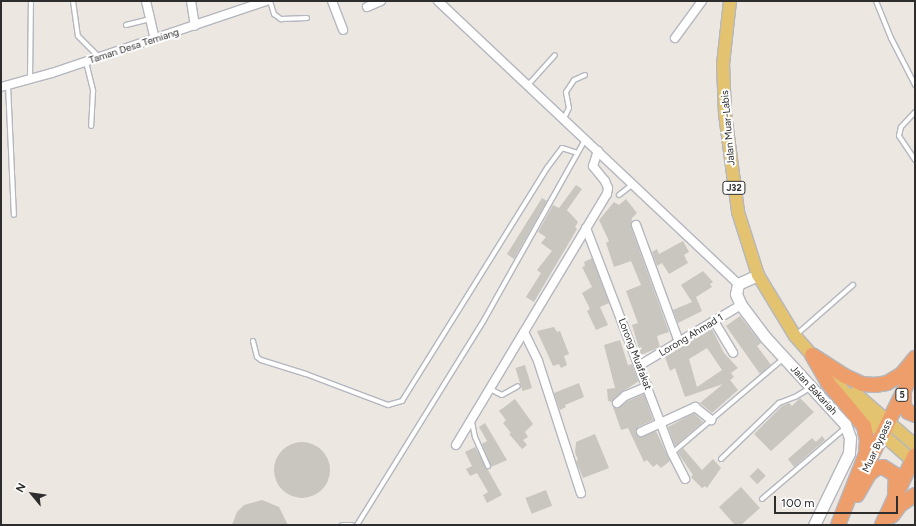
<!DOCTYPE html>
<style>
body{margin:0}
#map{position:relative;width:916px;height:526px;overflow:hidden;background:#ede7e1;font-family:Figtree,sans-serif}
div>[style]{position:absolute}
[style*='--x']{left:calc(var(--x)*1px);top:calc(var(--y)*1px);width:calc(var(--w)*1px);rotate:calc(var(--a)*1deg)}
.building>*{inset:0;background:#c9c5bf;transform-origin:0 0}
.round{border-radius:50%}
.roads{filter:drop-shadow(1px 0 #b4b7bf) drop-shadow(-1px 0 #b4b7bf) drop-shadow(0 1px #b4b7bf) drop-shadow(0 -1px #b4b7bf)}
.lane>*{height:4px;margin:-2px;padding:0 2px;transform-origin:2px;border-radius:2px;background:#fff}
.street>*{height:8px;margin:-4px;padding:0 4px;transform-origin:4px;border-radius:4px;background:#fff}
.secondary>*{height:11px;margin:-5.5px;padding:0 5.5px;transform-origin:5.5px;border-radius:5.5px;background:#fff}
.primary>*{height:12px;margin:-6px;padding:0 6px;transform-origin:6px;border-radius:6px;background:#e3c370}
.highway>*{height:14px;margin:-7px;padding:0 7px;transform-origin:7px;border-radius:7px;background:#ee9e6b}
span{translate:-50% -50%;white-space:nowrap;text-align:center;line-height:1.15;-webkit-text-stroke:4px #fff;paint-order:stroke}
.shield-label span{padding:1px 3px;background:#fff;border:1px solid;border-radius:3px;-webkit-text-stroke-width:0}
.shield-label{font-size:9px;color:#2d2d2d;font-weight:700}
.street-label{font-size:10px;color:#2d2d2d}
.frame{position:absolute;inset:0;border:2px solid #2d2d2d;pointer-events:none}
.north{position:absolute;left:12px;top:474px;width:40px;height:40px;-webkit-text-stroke:3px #fff;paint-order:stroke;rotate:299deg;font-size:11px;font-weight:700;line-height:16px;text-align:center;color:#2d2d2d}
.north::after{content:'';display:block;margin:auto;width:14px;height:18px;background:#2d2d2d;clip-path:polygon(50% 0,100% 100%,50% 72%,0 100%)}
.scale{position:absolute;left:774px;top:496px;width:124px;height:18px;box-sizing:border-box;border:2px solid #2d2d2d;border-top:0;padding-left:5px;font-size:12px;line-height:14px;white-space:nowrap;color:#2d2d2d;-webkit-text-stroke:3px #fff;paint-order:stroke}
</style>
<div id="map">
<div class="building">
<i style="clip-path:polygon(576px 185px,582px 189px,567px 210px,578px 222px,575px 227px,577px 229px,534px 302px,526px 297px,541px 273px,537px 270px,552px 251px,541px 243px,546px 237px,538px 232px,553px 205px,559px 208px)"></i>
<i style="clip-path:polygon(542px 198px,547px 201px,514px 259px,507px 254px)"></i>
<i style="clip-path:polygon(626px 199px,637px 213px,632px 218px,631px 227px,669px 332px,657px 336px,660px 347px,641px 355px,632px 325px,638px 323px,626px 291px,641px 285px,631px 261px,614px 267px,606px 243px,609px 241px,599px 220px,614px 202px,619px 205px)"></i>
<i style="clip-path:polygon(683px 241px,689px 252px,684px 255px,688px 263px,669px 274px,662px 263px,657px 266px,652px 252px,657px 249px,659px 254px)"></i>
<i style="clip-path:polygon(592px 258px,609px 303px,600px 307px,608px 325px,596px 330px,587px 311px,590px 309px,582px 293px,592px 287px,582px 267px,585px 266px,584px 262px)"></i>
<i style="clip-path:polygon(703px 271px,713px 282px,710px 284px,712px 287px,696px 297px,702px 311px,678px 323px,673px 310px,692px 302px,681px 285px)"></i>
<i style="clip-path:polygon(740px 316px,761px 343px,757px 346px,771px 365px,760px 374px,726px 326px)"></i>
<i style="clip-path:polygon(554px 327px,557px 332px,560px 331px,569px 354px,564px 356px,567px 365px,561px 368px,559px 364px,553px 366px,537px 331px)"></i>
<i style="clip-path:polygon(evenodd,712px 329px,724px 353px,738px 368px,731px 373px,734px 377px,730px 380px,738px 390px,712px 413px,700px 403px,723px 384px,685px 397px,675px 368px,670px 371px,665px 357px,712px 329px,707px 348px,722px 370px,697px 387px,689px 359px,707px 348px)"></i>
<i style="clip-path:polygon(620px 340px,628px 365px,632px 364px,639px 381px,622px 392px,612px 402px,608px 401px,607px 389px,615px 388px,604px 345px)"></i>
<i style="left:525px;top:365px;width:24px;height:10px;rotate:73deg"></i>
<i style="clip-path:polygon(579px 383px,584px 397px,565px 405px,566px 407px,560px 410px,554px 393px)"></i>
<i style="clip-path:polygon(644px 394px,653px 420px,638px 427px,636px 434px,641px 437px,656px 431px,670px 461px,661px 468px,657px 464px,653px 467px,647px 460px,644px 462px,628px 428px,621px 430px,613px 407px,618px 408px,628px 401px)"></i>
<i style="clip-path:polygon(800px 398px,814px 412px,771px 451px,754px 434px,782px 406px,789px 403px,792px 406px)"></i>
<i style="clip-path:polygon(515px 399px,533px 424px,525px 432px,528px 437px,523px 440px,527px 445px,522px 449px,509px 434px,511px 433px,503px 423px,506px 420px,499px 411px)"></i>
<i style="clip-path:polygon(694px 413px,703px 422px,675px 446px,668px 427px)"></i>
<i style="clip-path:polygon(485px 423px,507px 460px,491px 467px,482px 444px,487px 441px,479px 427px)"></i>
<i style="clip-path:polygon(595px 434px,609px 468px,583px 478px,576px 461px,578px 460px,575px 452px,576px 442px)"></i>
<i style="clip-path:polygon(822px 436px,825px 440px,794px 467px,788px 459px,812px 438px,816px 442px)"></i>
<i class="round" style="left:274px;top:442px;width:56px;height:56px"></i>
<i style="clip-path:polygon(475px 447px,502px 495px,487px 503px,483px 495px,488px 492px,477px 473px,470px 476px,466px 469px,472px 466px,465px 452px)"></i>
<i style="clip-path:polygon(683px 448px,702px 470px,713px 459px,721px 468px,707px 488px,705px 486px,702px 488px,691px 477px,693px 475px,678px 453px)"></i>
<i style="left:758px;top:468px;width:11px;height:12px;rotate:45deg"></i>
<i style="clip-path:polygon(741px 487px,760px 508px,741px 525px,735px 525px,719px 507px)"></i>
<i style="left:546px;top:490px;width:17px;height:22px;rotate:69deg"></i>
<i style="clip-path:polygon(262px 500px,279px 507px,288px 525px,232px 525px,237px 512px,244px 505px)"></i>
</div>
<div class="roads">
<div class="lane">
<i style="--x:73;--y:1;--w:35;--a:82"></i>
<i style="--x:78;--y:36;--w:30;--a:45"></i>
<i style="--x:270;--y:1;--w:14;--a:73"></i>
<i style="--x:274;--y:14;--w:9;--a:36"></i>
<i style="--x:281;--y:19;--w:26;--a:-2"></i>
<i style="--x:876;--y:1;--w:40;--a:68"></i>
<i style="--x:891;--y:38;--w:53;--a:62.9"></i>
<i style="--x:126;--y:25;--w:25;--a:-14"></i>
<i style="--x:86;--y:62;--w:30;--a:76"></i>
<i style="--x:93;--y:91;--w:35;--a:93"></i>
<i style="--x:30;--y:79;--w:78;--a:-89.3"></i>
<i style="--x:8;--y:85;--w:130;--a:87.4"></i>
<i style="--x:528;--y:85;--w:40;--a:-48"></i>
<i style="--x:915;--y:112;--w:21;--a:133"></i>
<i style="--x:901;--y:127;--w:9;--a:103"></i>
<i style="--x:899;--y:136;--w:29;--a:56"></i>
<i style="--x:564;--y:118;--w:11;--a:-63"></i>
<i style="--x:569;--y:108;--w:16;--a:-101"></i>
<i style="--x:566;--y:92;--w:14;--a:-56"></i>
<i style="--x:574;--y:80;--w:12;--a:-24"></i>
<i style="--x:619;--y:195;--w:18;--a:-38"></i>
<i style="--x:796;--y:335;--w:76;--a:-41.3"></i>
<i style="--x:253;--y:341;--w:16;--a:76"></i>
<i style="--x:257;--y:357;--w:5;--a:37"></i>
<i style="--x:261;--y:360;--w:47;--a:17.3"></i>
<i style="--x:306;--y:374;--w:88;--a:20.7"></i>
<i style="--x:388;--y:405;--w:15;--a:-16"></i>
<i style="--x:402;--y:401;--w:274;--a:-58.1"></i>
<i style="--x:547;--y:168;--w:25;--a:-53"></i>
<i style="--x:562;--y:148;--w:16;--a:18"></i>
<i style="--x:490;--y:389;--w:13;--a:27"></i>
<i style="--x:502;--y:395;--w:18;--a:-29"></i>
<i style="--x:472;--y:422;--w:15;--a:79"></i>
<i style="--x:475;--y:437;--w:32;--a:66"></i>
<i style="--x:672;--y:453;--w:145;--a:-40.3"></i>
<i style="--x:721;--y:459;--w:81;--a:-44"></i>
<i style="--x:779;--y:403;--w:17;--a:-21"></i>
<i style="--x:795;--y:397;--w:17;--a:-31"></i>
<i style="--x:762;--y:499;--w:109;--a:-40.5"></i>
<i style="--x:342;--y:525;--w:10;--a:0"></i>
<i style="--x:357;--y:525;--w:241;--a:-58.2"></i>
<i style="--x:484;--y:320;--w:206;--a:-60.7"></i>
</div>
<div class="street">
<i style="--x:146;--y:1;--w:39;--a:77"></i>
<i style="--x:191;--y:1;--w:25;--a:81"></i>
<i style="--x:332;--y:1;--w:31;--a:69"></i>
<i style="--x:438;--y:1;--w:412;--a:43.3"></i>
<i style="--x:367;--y:7;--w:15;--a:-23"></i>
<i style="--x:675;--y:38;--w:46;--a:-53.9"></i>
<i style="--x:1;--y:87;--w:53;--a:-15.4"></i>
<i style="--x:52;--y:73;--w:226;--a:-18.6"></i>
<i style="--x:636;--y:225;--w:125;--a:69.8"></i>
<i style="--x:586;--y:228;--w:241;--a:69.1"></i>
<i style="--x:672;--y:453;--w:29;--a:63"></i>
<i style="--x:714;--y:321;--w:37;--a:59"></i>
<i style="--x:524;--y:332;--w:32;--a:64"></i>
<i style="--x:538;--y:361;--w:139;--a:72"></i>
<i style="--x:640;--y:365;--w:117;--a:-30.7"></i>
<i style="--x:617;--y:403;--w:11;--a:-41"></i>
<i style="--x:625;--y:396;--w:25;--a:-23"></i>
<i style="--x:641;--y:432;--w:60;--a:-24.8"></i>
<i style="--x:695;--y:407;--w:21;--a:39"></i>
<i style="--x:456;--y:445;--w:293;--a:-59"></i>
<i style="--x:607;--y:194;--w:6;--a:-81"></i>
<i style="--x:608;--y:188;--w:8;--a:-113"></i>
<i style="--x:605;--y:181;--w:19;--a:-129"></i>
<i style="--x:593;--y:166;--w:16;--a:-72"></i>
</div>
<div class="secondary">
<i style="--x:758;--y:275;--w:22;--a:156"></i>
<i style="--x:738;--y:284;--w:10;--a:101"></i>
<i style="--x:736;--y:294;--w:12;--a:66"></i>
<i style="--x:741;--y:305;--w:40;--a:53"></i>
<i style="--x:765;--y:337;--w:118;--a:47.4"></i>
<i style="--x:845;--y:424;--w:15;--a:70"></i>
<i style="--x:850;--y:438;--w:15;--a:94"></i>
<i style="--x:849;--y:453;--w:80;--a:115.9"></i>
</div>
<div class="primary">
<i style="--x:730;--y:1;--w:63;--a:96.3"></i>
<i style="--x:723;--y:64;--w:50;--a:87.7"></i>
<i style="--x:725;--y:114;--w:99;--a:82.4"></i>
<i style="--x:738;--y:212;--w:66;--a:72.4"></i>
<i style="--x:758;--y:275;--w:71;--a:58.8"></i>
<i style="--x:795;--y:336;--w:130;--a:48.4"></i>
<i style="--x:881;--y:433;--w:45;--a:41.4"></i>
<i style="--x:855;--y:393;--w:79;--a:40.9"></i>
</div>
<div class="highway">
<i style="--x:812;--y:355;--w:32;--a:60"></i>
<i style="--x:828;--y:383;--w:56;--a:50.1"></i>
<i style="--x:864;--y:426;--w:14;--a:78"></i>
<i style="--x:867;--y:440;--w:14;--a:94"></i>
<i style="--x:866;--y:454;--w:76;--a:111.5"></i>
<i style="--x:814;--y:356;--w:37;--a:33"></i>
<i style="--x:845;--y:376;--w:19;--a:25"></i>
<i style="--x:862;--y:384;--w:13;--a:4"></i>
<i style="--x:875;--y:385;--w:12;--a:-9"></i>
<i style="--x:887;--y:383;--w:17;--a:-31"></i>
<i style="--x:902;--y:374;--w:21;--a:-51"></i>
<i style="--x:904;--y:391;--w:15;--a:90"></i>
<i style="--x:904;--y:406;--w:7;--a:56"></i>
<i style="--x:908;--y:412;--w:8;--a:23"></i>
<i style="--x:870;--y:459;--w:102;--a:-63.7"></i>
<i style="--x:857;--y:495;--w:24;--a:-60"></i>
<i style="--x:869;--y:474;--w:10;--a:-37"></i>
<i style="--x:877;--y:468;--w:6;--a:-9"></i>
<i style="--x:883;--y:467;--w:15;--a:32"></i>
<i style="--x:896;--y:475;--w:22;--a:93"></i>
<i style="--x:892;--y:516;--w:14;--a:-54"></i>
<i style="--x:900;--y:505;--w:18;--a:-34"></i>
<i style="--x:882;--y:525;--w:77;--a:-64.8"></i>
</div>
</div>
<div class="shield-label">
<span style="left:734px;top:188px">J32</span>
<span style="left:902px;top:395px">5</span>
</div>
<div class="street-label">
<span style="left:134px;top:46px;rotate:-18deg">Taman Desa Temiang</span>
<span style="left:728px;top:128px;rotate:-95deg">Jalan Muar-Labis</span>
<span style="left:691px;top:335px;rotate:-31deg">Lorong Ahmad 1</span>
<span style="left:635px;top:354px;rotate:69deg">Lorong Muafakat</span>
<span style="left:814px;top:390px;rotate:47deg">Jalan Bakariah</span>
<span style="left:877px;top:446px;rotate:-65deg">Muar Bypass</span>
</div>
<div class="frame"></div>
<div class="north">N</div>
<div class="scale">100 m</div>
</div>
